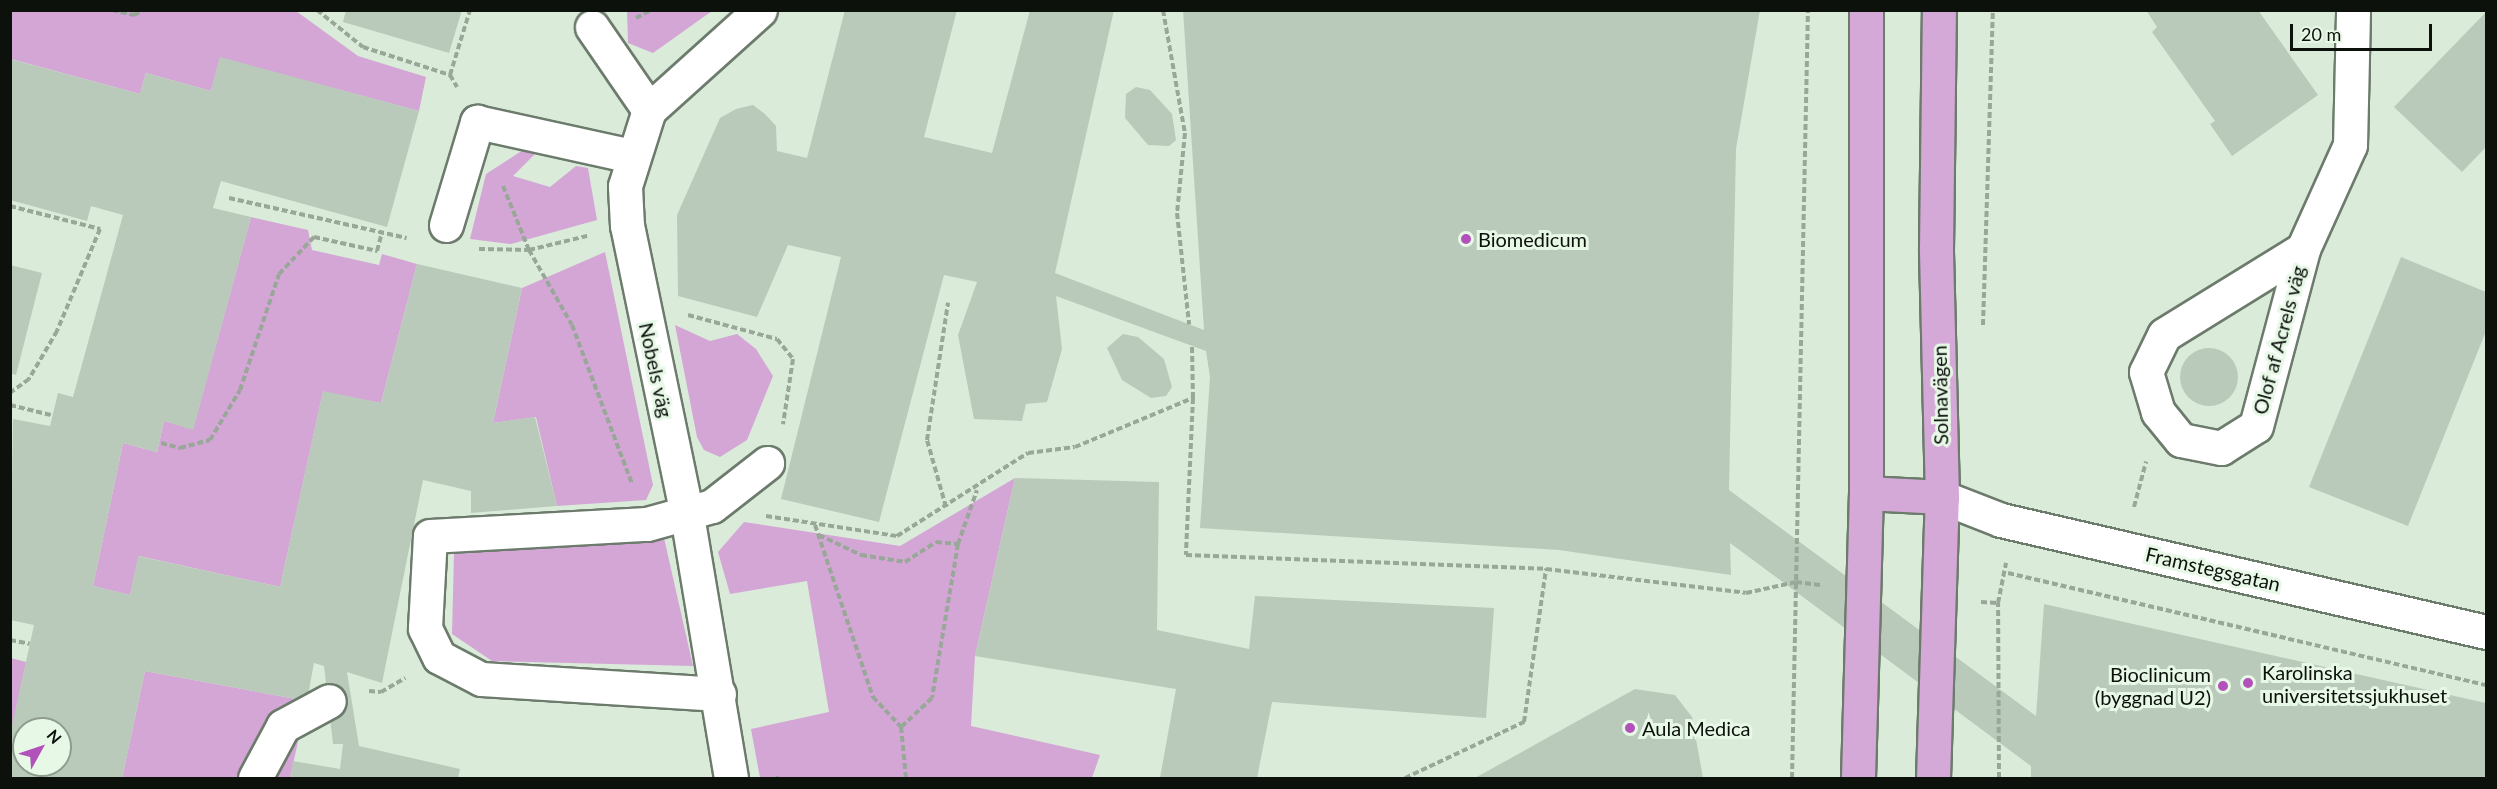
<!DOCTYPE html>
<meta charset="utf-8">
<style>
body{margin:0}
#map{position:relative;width:2497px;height:789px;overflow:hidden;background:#daebda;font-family:Lato,sans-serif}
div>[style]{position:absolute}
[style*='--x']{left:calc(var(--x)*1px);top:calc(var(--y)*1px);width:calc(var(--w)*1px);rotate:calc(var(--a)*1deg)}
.green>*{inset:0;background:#d4a6d6}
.building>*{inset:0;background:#bacaba}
.round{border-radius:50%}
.path>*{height:4px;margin-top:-2px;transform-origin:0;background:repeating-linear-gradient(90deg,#99a799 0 6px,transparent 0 9px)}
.roads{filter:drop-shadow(2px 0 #6c7b6c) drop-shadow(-2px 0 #6c7b6c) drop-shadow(0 2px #6c7b6c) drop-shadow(0 -2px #6c7b6c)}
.minor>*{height:33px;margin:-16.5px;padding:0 16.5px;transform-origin:16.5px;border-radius:16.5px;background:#fff}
.major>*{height:33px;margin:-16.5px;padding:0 16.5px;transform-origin:16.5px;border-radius:16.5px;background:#d4a8d7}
.dots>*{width:16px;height:16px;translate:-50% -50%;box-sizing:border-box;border:3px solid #e7f8e7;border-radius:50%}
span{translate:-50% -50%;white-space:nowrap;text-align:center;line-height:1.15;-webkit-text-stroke:6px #e7f8e7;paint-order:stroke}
.poi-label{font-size:20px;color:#0c110c}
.left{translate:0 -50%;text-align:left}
.right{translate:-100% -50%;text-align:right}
.street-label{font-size:20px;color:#0c110c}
.frame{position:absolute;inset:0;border:12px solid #0c110c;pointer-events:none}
.north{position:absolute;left:12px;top:717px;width:60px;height:60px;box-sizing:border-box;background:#e7f8e7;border:2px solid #8f9c8f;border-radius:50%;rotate:50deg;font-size:16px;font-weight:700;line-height:24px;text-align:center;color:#0c110c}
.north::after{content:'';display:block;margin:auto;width:21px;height:27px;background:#b251b9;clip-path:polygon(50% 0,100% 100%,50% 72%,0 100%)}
.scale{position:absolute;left:2290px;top:24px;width:142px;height:27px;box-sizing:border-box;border:3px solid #0c110c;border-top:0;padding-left:8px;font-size:18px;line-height:21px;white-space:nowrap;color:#0c110c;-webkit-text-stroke:4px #e7f8e7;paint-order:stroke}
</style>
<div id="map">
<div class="green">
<i style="clip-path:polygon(10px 11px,296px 11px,358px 56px,426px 77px,419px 111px,220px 58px,211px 91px,146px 73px,140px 94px,11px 59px)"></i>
<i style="clip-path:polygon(627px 11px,627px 10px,712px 11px,653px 53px,628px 43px)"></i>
<i style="clip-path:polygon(523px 150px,535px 154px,513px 176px,550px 187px,576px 166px,588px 168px,597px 220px,511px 244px,470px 239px,486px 174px)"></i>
<i style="clip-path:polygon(251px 217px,308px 230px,312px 250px,379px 265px,382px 254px,417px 264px,381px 403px,323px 392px,280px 587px,139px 556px,130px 595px,93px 586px,123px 443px,157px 452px,164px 421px,193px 429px)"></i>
<i style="clip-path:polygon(605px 252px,653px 485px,646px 500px,557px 506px,536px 417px,493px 423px,522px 288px)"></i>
<i style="clip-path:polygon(675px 325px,710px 341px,737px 334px,756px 349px,773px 376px,747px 440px,720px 457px,704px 450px,697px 437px)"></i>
<i style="clip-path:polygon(1015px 478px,975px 656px,971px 726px,1100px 755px,1092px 778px,760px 778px,751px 729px,829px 712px,807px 581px,730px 594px,718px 552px,744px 522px,900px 546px)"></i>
<i style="clip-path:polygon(664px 538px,693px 666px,492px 661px,452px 634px,454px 554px)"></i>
<i style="clip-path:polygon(11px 658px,26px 662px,11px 735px)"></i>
<i style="clip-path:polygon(145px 671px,307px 701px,290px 778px,122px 778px)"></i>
</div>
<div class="building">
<i style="clip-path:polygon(346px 10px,462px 10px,449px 53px,343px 22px)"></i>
<i style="clip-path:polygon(845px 10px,957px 10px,924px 137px,992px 153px,1030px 10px,1114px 10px,1055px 273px,1204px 330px,1183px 10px,1760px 10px,1736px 149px,1729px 490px,2036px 716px,2044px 604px,2486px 703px,2486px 778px,2031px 778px,2031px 766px,1730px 543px,1731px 575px,1559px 550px,1200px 528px,1210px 377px,1206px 351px,1056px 296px,1062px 349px,1047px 402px,1026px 404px,1022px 421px,974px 419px,958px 335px,977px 282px,944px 275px,879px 522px,781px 499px,841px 257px,788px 245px,757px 317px,678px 296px,677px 215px,720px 118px,736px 109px,753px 105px,765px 114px,776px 126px,777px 151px,807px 158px)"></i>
<i style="clip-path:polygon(2146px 10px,2258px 10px,2318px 95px,2232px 156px,2210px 124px,2215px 121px,2152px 32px,2157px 27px)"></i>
<i style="clip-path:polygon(2486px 12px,2486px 147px,2462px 172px,2394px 107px)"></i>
<i style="clip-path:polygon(evenodd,220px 57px,419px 111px,387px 227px,221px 181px,213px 208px,251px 217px,193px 430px,164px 421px,157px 452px,123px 443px,93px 586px,130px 595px,138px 556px,280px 587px,323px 391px,381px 403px,417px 264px,522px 288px,493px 423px,535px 417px,557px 506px,471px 513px,471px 491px,423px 480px,382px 683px,347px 672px,359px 746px,460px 769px,458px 778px,290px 778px,293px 761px,340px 769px,343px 744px,333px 744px,324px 666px,314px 663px,307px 701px,145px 671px,122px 778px,10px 778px,10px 735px,34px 625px,10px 620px,13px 419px,50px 426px,58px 393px,73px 397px,123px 215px,91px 206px,87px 221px,10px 200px,10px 59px,140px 94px,146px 73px,211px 91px,220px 57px,24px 729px,60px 729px,60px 765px,24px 765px,24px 729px)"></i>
<i style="clip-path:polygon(1136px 87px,1150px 90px,1172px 114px,1176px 140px,1169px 146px,1148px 145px,1125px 118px,1126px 94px)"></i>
<i style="clip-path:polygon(2401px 257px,2486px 292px,2486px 331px,2408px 526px,2309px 487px)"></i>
<i style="clip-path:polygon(10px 265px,42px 273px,16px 375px,10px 373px)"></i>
<i style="clip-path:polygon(1123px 334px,1138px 337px,1164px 359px,1172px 387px,1166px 396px,1151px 398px,1122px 380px,1107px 348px)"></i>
<i class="round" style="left:2180px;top:348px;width:58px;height:58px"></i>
<i style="clip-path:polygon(1015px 478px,1159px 482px,1157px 630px,1249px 649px,1255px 596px,1494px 608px,1486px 718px,1272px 702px,1257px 778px,1160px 778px,1176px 689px,975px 656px)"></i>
<i style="clip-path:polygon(1635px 689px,1675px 695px,1692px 717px,1703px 778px,1475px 778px)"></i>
</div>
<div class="path">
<i style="--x:112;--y:10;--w:23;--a:13"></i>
<i style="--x:134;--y:15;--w:10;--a:-29"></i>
<i style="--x:317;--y:10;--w:59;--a:38.8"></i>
<i style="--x:363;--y:47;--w:91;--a:17.8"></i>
<i style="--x:450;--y:75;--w:14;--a:60"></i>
<i style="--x:1163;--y:10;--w:125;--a:79.9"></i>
<i style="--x:1185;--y:133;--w:80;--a:95.7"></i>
<i style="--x:1177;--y:213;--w:112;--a:83.8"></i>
<i style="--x:636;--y:18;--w:17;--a:-28"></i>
<i style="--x:450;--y:75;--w:68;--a:-72.9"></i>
<i style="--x:503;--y:186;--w:69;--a:67.9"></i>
<i style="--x:529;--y:250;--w:86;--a:60.2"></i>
<i style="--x:572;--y:325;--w:170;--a:69.3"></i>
<i style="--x:229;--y:198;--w:182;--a:12.7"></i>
<i style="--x:10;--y:206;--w:93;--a:14.3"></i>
<i style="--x:100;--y:229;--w:111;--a:112.9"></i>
<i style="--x:57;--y:331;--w:56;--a:120.3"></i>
<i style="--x:29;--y:379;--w:24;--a:144"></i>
<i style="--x:479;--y:249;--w:50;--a:1.1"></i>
<i style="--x:529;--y:250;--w:60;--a:-13.6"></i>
<i style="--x:688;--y:315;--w:92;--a:15.1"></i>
<i style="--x:777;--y:339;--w:26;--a:51"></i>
<i style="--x:793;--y:359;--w:66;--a:98.7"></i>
<i style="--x:1983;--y:325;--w:315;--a:-88.2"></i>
<i style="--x:1192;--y:347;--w:51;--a:88.9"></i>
<i style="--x:10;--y:405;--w:42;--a:13.7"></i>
<i style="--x:161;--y:443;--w:20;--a:15"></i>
<i style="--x:180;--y:448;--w:31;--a:-15"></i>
<i style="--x:210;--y:440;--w:58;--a:-59"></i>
<i style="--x:240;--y:390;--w:122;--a:-71.4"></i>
<i style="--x:279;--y:274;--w:51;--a:-46.6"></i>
<i style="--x:314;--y:237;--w:65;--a:12.5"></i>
<i style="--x:377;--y:251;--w:16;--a:-75"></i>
<i style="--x:946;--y:507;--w:70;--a:-105.8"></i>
<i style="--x:927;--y:440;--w:139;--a:-81.3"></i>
<i style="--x:2134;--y:507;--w:47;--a:-75.1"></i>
<i style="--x:766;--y:516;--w:133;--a:8.7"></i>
<i style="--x:897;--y:536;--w:155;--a:-32.4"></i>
<i style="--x:1028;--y:453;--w:47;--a:-7.3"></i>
<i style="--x:1075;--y:447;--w:128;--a:-22.6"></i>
<i style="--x:1193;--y:398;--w:157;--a:92.6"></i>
<i style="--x:1186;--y:555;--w:360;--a:2.2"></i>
<i style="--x:815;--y:525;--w:182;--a:71.4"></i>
<i style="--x:873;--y:697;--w:41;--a:47"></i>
<i style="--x:901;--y:727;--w:51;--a:84.4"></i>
<i style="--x:819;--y:535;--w:47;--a:25.5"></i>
<i style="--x:861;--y:555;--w:45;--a:9"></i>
<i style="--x:905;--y:562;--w:37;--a:-33"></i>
<i style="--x:936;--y:542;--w:22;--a:5"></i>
<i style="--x:958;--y:544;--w:156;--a:99.6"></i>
<i style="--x:932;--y:698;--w:42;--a:136.9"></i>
<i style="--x:958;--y:544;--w:57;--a:-70.6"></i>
<i style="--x:2008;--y:573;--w:491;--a:13.2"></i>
<i style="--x:1981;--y:602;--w:17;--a:3"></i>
<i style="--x:10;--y:640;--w:20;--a:11"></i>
<i style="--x:369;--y:691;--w:12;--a:5"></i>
<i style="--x:381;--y:692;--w:28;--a:-30"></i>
<i style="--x:776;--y:778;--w:3;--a:0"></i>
<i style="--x:1405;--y:778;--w:132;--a:-25.2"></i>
<i style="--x:1524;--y:722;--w:155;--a:-81.8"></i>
<i style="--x:1546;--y:569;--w:201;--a:6.8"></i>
<i style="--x:1746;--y:593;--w:51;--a:-12.4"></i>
<i style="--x:1796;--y:582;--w:26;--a:7"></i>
<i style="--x:1792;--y:778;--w:768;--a:-88.81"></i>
<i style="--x:1999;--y:778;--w:175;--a:-90.3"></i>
<i style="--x:1998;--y:603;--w:41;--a:-78.7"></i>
</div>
<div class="roads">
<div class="minor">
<i style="--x:592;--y:27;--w:101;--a:55.5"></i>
<i style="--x:446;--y:225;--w:108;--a:-73.2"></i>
<i style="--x:477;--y:122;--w:159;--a:12.4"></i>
<i style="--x:2303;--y:249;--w:163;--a:148.3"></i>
<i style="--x:2164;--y:335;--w:41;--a:115.9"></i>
<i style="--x:2146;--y:372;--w:42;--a:73.3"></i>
<i style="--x:2158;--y:412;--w:36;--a:51"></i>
<i style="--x:2181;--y:440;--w:41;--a:11.3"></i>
<i style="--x:2221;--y:448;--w:41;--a:-32.2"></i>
<i style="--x:2256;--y:426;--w:183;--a:-75.1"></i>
<i style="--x:2303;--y:249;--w:114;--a:-65.7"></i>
<i style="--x:2350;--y:145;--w:135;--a:-88.7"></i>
<i style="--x:1942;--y:497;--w:63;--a:21.3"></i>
<i style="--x:2001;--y:520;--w:498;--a:13"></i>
<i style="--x:719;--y:694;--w:238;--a:-176.4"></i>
<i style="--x:481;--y:679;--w:47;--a:-152.4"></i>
<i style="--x:439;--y:657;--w:32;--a:-116"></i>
<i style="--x:425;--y:628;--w:92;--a:-86.9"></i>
<i style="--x:430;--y:536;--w:217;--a:-3.2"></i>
<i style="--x:647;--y:524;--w:67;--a:-15.5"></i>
<i style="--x:712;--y:506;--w:70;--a:-38"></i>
<i style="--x:255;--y:778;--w:59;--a:-61.7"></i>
<i style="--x:283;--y:726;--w:52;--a:-28.5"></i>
<i style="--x:731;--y:778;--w:267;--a:-99.5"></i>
<i style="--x:687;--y:515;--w:295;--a:-101.7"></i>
<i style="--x:627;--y:226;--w:40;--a:-92.9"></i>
<i style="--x:625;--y:186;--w:80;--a:-72.5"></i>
<i style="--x:649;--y:110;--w:149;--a:-42"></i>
</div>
<div class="major">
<i style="--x:1866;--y:493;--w:76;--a:3"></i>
<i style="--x:1858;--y:778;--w:285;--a:-88.4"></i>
<i style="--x:1866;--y:493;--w:483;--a:-90"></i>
<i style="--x:1933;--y:778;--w:281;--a:-88.2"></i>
<i style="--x:1942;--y:497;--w:248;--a:-91.4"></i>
<i style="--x:1936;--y:249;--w:239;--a:-89.3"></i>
</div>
</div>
<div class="dots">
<i style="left:1466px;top:239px;background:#b251b9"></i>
<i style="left:2248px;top:683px;background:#b251b9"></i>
<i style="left:2223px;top:686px;background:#b251b9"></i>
<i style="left:1630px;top:728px;background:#b251b9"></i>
</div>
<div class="poi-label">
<span class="left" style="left:1478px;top:239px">Biomedicum</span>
<span class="left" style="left:2262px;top:684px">Karolinska<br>universitetssjukhuset</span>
<span class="right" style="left:2211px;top:686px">Bioclinicum<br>(byggnad U2)</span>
<span class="left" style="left:1642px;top:728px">Aula Medica</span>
</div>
<div class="street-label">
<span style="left:2279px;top:340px;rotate:-75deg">Olof af Acrels väg</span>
<span style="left:656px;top:370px;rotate:78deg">Nobels väg</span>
<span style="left:1940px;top:395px;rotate:-91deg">Solnavägen</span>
<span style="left:2213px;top:569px;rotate:13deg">Framstegsgatan</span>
</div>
<div class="frame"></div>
<div class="north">N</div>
<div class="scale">20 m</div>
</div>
